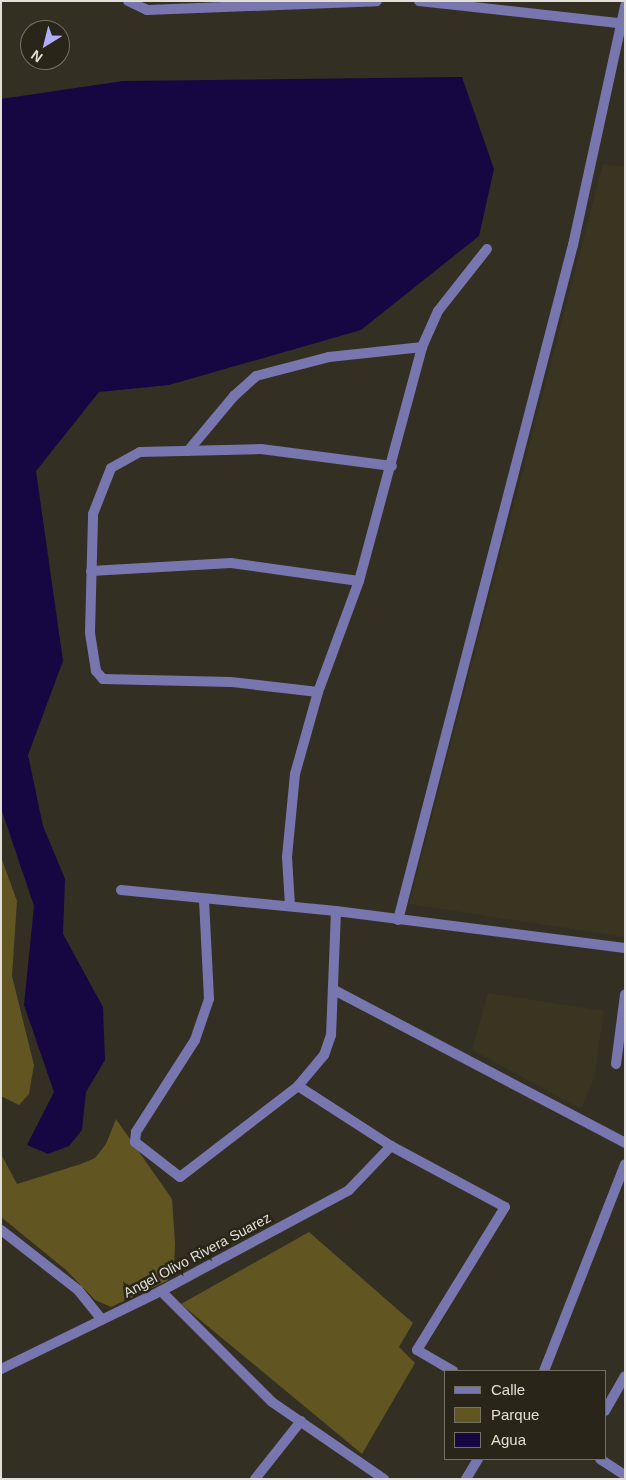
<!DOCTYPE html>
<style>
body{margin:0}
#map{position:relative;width:626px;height:1480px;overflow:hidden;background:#332f23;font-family:Helvetica,sans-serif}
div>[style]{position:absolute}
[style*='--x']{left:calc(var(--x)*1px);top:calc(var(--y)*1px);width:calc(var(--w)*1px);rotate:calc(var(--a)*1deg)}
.built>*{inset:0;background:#3a3521}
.green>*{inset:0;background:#615522}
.water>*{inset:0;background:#160642}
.street>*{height:10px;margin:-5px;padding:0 5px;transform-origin:5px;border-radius:5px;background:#7876af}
span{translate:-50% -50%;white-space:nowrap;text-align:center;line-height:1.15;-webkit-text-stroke:5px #292619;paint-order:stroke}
.street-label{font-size:14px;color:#e1dfd7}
.frame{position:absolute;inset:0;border:2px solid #e1dfd7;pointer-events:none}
.legend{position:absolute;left:444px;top:1370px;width:162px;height:90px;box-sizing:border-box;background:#292619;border:1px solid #737065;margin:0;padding:6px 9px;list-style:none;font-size:15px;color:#e1dfd7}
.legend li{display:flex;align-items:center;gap:10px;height:25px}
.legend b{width:25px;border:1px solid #737065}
.north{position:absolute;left:20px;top:20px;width:50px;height:50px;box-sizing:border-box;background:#292619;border:1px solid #737065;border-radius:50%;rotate:216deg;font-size:14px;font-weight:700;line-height:20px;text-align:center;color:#e1dfd7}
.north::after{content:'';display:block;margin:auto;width:18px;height:22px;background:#b0aefa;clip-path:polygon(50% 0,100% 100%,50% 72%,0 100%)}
</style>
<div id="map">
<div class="built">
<i style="clip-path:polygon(603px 164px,625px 167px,625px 937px,409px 904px)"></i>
<i style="clip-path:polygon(488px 993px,604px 1011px,594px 1079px,581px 1109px,472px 1050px)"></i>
</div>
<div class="green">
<i style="clip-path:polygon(1px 857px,17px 901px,12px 976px,34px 1065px,29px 1094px,19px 1105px,1px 1096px)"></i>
<i style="clip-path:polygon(116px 1119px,172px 1199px,175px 1243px,174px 1272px,167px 1281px,111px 1307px,95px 1300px,66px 1270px,1px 1217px,1px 1154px,17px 1184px,81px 1164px,95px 1158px,106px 1144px)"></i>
<i style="clip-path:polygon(309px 1232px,413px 1323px,399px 1347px,415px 1363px,362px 1454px,181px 1304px)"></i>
</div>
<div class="water">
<i style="clip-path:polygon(462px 77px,494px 169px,479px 236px,361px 330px,169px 385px,99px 392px,36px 471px,63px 661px,28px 755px,43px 826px,65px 879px,63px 934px,103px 1007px,105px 1060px,86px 1092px,82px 1130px,69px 1146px,48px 1154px,27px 1145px,54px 1092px,24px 1005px,34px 906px,1px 808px,1px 99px,123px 81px)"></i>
</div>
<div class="street">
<i style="--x:128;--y:1;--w:21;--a:25"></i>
<i style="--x:147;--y:10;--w:230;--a:-2.2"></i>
<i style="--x:419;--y:1;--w:200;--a:6.3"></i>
<i style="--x:188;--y:451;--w:72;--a:-50.1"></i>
<i style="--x:234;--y:396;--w:30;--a:-42"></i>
<i style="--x:256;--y:376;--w:75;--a:-14.6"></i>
<i style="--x:329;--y:357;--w:94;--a:-6.1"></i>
<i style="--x:91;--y:571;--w:140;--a:-3.3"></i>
<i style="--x:231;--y:563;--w:129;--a:8"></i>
<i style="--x:318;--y:692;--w:88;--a:-173.4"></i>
<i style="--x:231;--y:682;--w:128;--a:-178.7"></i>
<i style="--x:103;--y:679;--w:11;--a:-131"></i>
<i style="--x:96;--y:671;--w:39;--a:-99"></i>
<i style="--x:90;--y:632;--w:118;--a:-88.5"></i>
<i style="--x:93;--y:514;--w:49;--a:-68.6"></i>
<i style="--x:111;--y:468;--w:33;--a:-29"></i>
<i style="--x:140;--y:452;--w:121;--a:-1.4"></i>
<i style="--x:261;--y:449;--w:132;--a:7.4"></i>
<i style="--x:121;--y:890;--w:216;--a:5.6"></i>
<i style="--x:336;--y:911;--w:291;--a:7.3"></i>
<i style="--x:204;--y:900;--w:99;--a:87.1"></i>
<i style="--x:209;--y:999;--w:43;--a:108.9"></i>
<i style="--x:195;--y:1040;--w:109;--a:122.7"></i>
<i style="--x:136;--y:1132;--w:10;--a:96"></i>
<i style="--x:135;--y:1142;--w:57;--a:37.9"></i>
<i style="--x:180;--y:1177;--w:149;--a:-37.6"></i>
<i style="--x:290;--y:906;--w:49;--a:-93.5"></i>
<i style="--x:287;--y:857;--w:83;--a:-84.5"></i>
<i style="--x:295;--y:774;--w:85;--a:-74.3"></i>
<i style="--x:318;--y:692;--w:118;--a:-69.7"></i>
<i style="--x:359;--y:581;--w:242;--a:-74.9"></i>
<i style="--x:422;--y:347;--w:39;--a:-66"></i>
<i style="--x:438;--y:311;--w:79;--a:-51.7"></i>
<i style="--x:336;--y:911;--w:124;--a:92.3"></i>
<i style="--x:331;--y:1035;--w:21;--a:109"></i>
<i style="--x:324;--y:1055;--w:40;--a:130"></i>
<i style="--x:298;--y:1086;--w:111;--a:32.8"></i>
<i style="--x:391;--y:1146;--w:129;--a:28.2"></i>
<i style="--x:505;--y:1207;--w:168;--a:121.6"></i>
<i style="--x:417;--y:1350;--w:42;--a:30.3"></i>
<i style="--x:398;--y:920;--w:697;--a:-75.47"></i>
<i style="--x:573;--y:245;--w:245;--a:-77.7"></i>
<i style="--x:336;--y:991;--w:327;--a:27.7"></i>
<i style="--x:616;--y:1064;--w:70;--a:-82.6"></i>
<i style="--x:1;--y:1230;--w:98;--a:37.9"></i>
<i style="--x:78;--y:1290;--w:38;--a:51"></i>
<i style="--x:161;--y:1291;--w:157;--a:45"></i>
<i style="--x:272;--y:1402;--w:136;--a:34.5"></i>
<i style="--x:1;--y:1369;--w:178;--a:-26"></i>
<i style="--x:161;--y:1291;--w:213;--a:-28.2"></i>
<i style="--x:349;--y:1190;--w:61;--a:-46.3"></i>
<i style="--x:544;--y:1371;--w:222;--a:-68.6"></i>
<i style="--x:605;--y:1411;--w:40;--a:-60.3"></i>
<i style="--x:600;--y:1459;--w:30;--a:33"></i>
<i style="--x:255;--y:1479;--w:74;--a:-51.6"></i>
<i style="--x:466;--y:1479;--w:23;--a:-59"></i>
</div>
<div class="street-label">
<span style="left:197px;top:1255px;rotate:-28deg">Angel Olivo Rivera Suarez</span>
</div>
<div class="frame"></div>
<ul class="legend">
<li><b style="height:6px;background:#7876af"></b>Calle</li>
<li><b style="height:14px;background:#615522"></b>Parque</li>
<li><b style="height:14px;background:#160642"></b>Agua</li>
</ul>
<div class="north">N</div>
</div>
